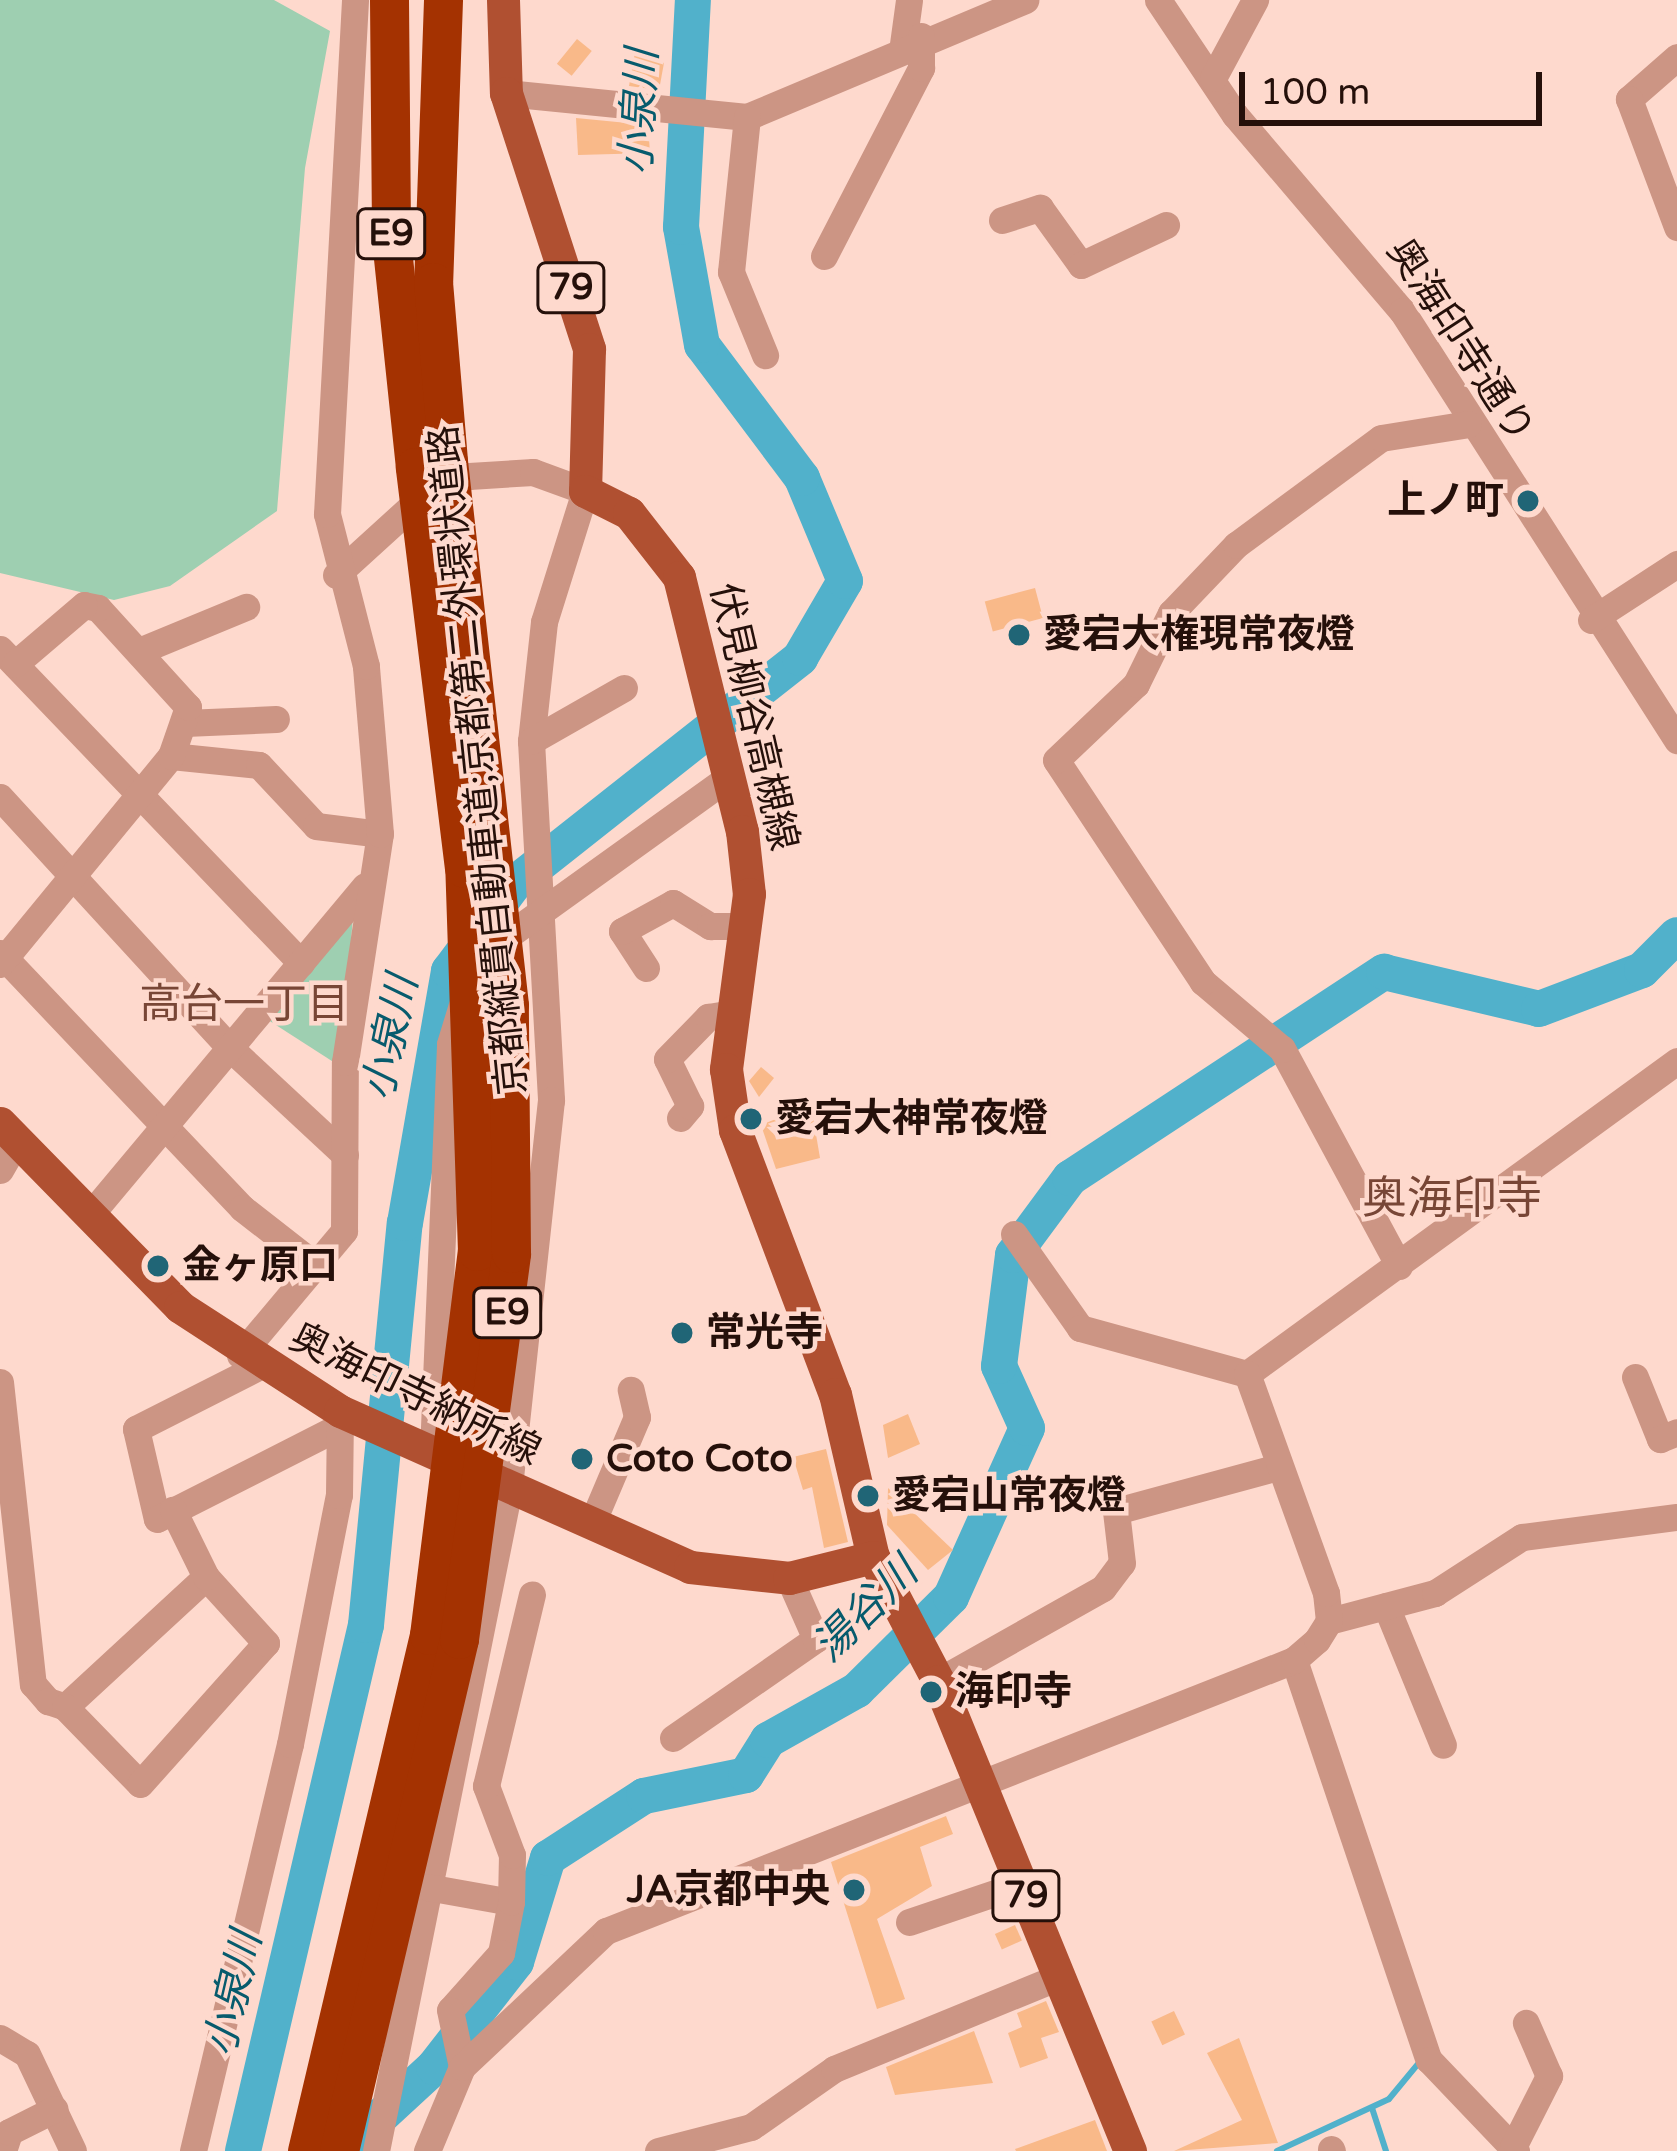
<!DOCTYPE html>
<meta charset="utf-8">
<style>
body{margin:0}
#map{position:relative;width:1677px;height:2151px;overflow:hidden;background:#fed9cd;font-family:"Varela Round","Noto Sans JP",sans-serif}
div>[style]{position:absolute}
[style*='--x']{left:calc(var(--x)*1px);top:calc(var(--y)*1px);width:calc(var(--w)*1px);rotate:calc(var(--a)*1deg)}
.green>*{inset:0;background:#9ecfb1}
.stream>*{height:6px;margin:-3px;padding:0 3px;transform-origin:3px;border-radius:3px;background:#51b1cb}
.river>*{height:36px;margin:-18px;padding:0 18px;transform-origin:18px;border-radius:18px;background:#51b1cb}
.building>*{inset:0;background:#f9b989;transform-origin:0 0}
.minor>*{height:27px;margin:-13.5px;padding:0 13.5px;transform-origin:13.5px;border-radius:13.5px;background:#cc9584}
.major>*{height:33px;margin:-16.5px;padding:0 16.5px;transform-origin:16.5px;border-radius:16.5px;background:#b05031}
.highway>*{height:39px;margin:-19.5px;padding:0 19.5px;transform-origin:19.5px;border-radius:19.5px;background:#a43201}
.highway-bridge>*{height:39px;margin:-19.5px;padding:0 19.5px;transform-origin:19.5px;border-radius:19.5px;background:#a43201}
.dots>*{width:33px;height:33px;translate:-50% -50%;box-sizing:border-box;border:6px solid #fed9cd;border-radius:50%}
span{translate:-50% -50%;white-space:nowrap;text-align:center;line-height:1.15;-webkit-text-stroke:9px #fed9cd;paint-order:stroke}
.shield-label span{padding:3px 9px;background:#fed9cd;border:3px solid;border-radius:9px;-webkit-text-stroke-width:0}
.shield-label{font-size:36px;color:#25100a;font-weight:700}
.street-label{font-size:39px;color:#25100a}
.poi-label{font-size:39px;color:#25100a;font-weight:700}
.right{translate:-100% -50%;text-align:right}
.left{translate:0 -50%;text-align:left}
.water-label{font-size:42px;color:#075b6d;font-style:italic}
.neighbourhood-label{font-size:42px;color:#784636}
.quarter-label{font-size:45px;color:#784636}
.scale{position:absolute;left:1239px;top:72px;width:303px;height:54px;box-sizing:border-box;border:6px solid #25100a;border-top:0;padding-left:15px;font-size:36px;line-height:42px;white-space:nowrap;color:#25100a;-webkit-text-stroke:9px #fed9cd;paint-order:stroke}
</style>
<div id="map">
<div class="green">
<i style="clip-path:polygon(0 0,274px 0,330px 31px,305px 168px,277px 511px,170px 586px,114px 600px,0 573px)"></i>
<i style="clip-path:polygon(353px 916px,349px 967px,335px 1063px,265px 1018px)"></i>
</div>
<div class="stream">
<i style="--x:1372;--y:2108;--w:45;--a:72"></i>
<i style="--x:1277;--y:2151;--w:123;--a:-24.9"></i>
<i style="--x:1389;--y:2099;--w:44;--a:-50.5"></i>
</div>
<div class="river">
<i style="--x:243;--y:2151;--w:540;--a:-76.84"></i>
<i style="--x:366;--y:1625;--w:404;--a:-84.5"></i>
<i style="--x:405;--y:1223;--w:256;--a:-80.1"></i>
<i style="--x:449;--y:971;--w:109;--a:-53.2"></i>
<i style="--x:514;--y:884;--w:365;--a:-38.3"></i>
<i style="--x:800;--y:658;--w:89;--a:-59.7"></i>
<i style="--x:845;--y:581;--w:112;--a:-112.7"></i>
<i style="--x:802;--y:478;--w:166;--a:-126.9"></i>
<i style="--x:702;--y:345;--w:120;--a:-100.1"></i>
<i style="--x:681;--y:227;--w:227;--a:-87"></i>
<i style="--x:343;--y:2151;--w:124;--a:-42.7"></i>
<i style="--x:434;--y:2067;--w:133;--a:-52"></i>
<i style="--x:516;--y:1962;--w:109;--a:-72.9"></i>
<i style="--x:548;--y:1858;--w:114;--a:-32.9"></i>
<i style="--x:644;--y:1796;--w:104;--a:-11.6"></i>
<i style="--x:746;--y:1775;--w:41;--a:-57.8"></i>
<i style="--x:768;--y:1740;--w:102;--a:-29.3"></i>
<i style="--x:857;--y:1690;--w:132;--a:-44.7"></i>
<i style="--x:951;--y:1597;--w:185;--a:-65.8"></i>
<i style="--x:1027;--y:1428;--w:68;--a:-114.3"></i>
<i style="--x:999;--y:1366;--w:112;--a:-82.8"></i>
<i style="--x:1013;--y:1255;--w:96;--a:-53.5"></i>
<i style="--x:1070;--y:1178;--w:376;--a:-33.3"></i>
<i style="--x:1384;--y:972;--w:159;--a:13.4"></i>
<i style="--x:1539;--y:1009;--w:110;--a:-20.7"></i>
<i style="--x:1642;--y:970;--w:49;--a:-45"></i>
</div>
<div class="building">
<i style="left:577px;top:39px;width:19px;height:32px;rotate:39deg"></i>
<i style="clip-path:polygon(635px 52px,664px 63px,659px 90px,629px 86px)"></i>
<i style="clip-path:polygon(576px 118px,648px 125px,650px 153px,578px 155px)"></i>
<i style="left:1035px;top:588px;width:31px;height:52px;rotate:75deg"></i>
<i style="clip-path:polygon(761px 1067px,774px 1078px,759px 1097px,749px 1081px)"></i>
<i style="clip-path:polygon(811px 1105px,820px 1158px,776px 1169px,761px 1125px)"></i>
<i style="clip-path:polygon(908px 1414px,920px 1444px,888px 1458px,883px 1425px)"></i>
<i style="clip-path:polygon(826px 1449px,848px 1542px,824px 1548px,812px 1487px,803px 1490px,793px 1457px)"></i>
<i style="clip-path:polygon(888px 1488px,953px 1550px,928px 1570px,887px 1525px)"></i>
<i style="clip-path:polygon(946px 1816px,953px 1834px,920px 1847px,932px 1886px,877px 1919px,905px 1999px,877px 2009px,831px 1862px)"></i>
<i style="left:1015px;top:1925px;width:17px;height:22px;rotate:66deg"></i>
<i style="clip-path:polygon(1046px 2001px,1059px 2032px,1041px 2038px,1048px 2058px,1020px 2068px,1008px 2033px,1022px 2027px,1017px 2013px)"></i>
<i style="left:1174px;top:2011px;width:26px;height:25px;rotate:65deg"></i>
<i style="clip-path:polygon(974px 2031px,993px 2083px,895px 2095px,886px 2067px)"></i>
<i style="clip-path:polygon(1239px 2038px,1278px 2143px,1174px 2151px,1242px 2120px,1207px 2053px)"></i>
<i style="clip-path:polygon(1095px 2120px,1107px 2151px,1016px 2151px,1015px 2149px)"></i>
</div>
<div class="minor">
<i style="--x:1158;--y:0;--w:138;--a:56.2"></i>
<i style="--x:1235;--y:115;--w:257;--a:49.6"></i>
<i style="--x:1402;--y:311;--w:510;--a:57.34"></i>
<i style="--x:903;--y:44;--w:44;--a:-82.2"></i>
<i style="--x:1677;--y:57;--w:64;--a:138.8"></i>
<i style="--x:1629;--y:99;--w:137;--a:69.4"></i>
<i style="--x:1213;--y:78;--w:89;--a:-61.7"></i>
<i style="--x:506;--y:93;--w:242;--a:5.7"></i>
<i style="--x:747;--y:117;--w:302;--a:-22.8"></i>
<i style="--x:747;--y:117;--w:156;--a:95.9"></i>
<i style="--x:731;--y:272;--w:90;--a:67.7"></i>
<i style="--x:1002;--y:220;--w:40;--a:-18"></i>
<i style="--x:1040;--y:208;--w:70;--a:54.3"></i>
<i style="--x:1081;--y:265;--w:94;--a:-25.2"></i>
<i style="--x:824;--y:256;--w:212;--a:-62.7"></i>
<i style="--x:921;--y:68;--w:32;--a:-90"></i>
<i style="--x:336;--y:575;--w:122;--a:-42.3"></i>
<i style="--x:426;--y:493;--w:46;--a:-21.6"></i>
<i style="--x:469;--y:476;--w:64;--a:-3.6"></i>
<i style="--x:533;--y:472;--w:55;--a:20.1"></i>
<i style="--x:585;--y:491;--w:137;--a:107.4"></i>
<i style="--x:544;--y:622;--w:120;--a:96.2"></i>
<i style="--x:531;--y:741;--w:360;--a:86.8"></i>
<i style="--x:551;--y:1100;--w:391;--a:96.2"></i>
<i style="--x:509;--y:1489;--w:675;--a:101.36"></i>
<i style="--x:1591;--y:620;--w:103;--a:-33.1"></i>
<i style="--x:0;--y:649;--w:435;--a:46.2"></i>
<i style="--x:139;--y:651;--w:116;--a:-22.4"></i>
<i style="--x:185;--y:723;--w:91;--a:-2.5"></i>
<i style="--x:531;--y:741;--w:107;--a:-29.7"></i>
<i style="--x:171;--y:756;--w:88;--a:5.8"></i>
<i style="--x:259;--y:765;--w:83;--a:46.9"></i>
<i style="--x:316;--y:826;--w:64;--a:7.1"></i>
<i style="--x:0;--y:797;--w:340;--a:47.5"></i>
<i style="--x:230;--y:1048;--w:157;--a:42.9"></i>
<i style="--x:492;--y:947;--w:292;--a:-35.7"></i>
<i style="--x:0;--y:953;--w:352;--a:46.5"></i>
<i style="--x:242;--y:1208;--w:93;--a:38"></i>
<i style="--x:0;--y:964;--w:269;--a:-50.6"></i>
<i style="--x:171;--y:756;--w:52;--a:-70.9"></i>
<i style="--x:188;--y:707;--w:134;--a:-132.3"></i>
<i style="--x:98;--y:608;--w:14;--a:-168"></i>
<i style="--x:84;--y:605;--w:91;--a:139.5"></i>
<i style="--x:646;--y:968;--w:44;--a:-123"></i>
<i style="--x:622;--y:931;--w:58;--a:-28.8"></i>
<i style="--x:673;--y:903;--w:44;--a:31.9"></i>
<i style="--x:710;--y:926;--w:36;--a:0"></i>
<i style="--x:680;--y:1118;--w:16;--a:-50"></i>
<i style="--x:690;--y:1106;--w:52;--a:-116.1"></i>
<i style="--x:667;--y:1059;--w:59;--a:-45.7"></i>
<i style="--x:708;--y:1017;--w:26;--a:-9"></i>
<i style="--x:0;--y:1170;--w:34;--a:-60"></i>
<i style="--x:89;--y:1216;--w:430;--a:-50.1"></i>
<i style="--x:1014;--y:1234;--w:115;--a:54.9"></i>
<i style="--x:1080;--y:1328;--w:173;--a:15.4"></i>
<i style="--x:1399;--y:1266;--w:247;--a:-118.3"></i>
<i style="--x:1282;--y:1049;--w:104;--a:-139.7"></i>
<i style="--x:1203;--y:982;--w:266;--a:-123.5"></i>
<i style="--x:1056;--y:760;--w:110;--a:-43.5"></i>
<i style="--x:1136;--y:684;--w:79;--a:-63.8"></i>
<i style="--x:1171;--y:613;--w:94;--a:-46.3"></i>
<i style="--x:1236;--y:545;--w:180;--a:-36.4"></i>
<i style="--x:1381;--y:438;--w:88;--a:-9.1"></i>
<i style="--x:240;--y:1355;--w:162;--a:-50"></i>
<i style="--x:344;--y:1231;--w:169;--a:-89.7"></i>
<i style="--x:345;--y:1062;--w:231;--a:-81.3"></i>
<i style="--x:380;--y:834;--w:169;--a:-94.8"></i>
<i style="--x:366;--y:666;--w:157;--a:-104.4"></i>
<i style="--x:327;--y:514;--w:515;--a:-86.88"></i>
<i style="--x:260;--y:1366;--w:139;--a:153.1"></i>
<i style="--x:136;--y:1429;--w:92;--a:76.9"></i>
<i style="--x:157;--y:1519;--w:203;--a:-26.9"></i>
<i style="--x:1247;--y:1374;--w:532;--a:-36.05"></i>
<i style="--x:1635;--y:1377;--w:67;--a:68"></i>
<i style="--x:1660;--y:1439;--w:18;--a:-22"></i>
<i style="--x:0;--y:1382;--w:304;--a:83.8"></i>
<i style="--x:33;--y:1684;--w:23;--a:49"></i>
<i style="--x:48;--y:1701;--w:18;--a:19"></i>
<i style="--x:65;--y:1707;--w:192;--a:-42.7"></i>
<i style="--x:433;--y:1451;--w:407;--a:-87.6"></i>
<i style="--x:450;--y:1044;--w:39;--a:-73"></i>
<i style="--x:592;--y:1523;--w:115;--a:-67"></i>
<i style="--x:637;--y:1417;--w:28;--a:-103"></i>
<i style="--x:1386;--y:1606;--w:150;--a:67.7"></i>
<i style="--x:1329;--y:1621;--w:110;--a:-14.8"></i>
<i style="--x:1435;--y:1593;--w:103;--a:-32.8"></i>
<i style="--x:1522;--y:1537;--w:156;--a:-7.4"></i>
<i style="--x:1294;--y:1660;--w:422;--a:71.4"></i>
<i style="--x:1429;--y:2060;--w:126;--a:46.3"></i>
<i style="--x:938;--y:1681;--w:189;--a:-29.4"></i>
<i style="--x:1103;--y:1588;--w:31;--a:-53"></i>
<i style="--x:1122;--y:1563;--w:52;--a:-96.6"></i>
<i style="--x:1116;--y:1511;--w:164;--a:-15.2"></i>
<i style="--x:65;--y:1707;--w:107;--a:45.8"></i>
<i style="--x:140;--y:1784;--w:189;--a:-48.2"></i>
<i style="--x:266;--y:1643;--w:89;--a:-132.3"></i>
<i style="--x:206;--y:1577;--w:75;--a:-116.2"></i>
<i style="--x:673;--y:1738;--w:174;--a:-34.7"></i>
<i style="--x:816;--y:1639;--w:67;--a:-113.9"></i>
<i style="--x:427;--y:1887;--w:85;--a:10.1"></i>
<i style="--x:511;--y:1902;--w:52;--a:101.1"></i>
<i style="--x:501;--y:1953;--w:76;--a:131.8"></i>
<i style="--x:450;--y:2010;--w:58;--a:78.1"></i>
<i style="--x:511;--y:1902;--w:47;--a:-88.8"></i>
<i style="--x:512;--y:1855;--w:74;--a:-110.6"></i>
<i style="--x:486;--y:1786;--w:197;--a:-76.5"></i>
<i style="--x:909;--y:1922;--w:118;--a:-18.7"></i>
<i style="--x:0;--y:2038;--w:31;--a:31"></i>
<i style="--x:27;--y:2054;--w:107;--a:64.6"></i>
<i style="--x:1513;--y:2147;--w:80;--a:-63.1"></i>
<i style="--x:1549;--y:2076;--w:58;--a:-113.5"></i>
<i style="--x:1331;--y:2149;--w:2;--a:63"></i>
<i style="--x:3;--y:2151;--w:20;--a:-72"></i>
<i style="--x:9;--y:2132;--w:51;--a:-26.6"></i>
<i style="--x:193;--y:2151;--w:418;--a:-76.6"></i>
<i style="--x:290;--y:1744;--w:254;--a:-78.9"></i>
<i style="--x:339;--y:1495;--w:84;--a:-89.3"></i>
<i style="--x:427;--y:2151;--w:91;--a:-67.4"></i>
<i style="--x:462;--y:2067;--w:198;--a:-43.4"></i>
<i style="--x:606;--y:1931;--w:739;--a:-21.5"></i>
<i style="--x:1294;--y:1660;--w:30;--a:-41"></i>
<i style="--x:1317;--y:1640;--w:22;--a:-58"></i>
<i style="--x:1329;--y:1621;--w:28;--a:-96"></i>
<i style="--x:1326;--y:1593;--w:233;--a:-109.8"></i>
<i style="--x:658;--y:2151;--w:96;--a:-14.5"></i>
<i style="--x:751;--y:2127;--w:101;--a:-34.9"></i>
<i style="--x:834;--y:2069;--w:242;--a:-22.3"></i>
</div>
<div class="major">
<i style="--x:503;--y:0;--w:93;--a:88.2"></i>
<i style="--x:506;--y:93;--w:269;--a:72"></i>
<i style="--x:589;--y:349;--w:142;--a:91.6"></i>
<i style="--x:585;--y:491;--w:49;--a:26.6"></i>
<i style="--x:629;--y:513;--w:81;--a:52"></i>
<i style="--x:679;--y:577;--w:262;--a:76.1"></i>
<i style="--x:742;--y:831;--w:63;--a:83.7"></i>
<i style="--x:749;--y:894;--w:177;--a:97.5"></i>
<i style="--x:726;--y:1069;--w:62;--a:81.6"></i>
<i style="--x:735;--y:1130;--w:282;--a:69.3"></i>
<i style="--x:835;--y:1394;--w:167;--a:76.9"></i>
<i style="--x:873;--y:1557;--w:140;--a:62.3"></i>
<i style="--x:938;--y:1681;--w:508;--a:67.78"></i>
<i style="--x:0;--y:1123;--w:257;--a:45.6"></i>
<i style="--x:180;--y:1307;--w:191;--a:33"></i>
<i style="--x:340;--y:1411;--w:383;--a:24"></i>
<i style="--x:690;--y:1567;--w:100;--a:6.3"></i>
<i style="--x:789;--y:1578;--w:87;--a:-14"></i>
</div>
<div class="highway">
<i style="--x:389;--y:0;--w:239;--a:89.5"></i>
<i style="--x:391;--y:239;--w:229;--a:84"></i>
<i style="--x:443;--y:0;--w:282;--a:92"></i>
<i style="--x:433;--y:282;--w:180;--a:85.2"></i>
</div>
<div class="highway-bridge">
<i style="--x:307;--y:2151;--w:530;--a:-76.7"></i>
<i style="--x:429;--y:1635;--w:387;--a:-82.9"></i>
<i style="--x:477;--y:1251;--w:383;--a:-91.9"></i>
<i style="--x:464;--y:868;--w:404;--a:-97"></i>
<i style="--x:339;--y:2151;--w:526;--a:-76.81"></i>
<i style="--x:459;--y:1639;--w:389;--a:-82.3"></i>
<i style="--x:511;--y:1253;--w:248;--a:-90.5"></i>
<i style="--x:509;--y:1005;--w:547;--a:-96.4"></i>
</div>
<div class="dots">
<i style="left:1528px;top:501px;background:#206576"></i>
<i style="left:1019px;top:635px;background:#206576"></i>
<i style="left:751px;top:1119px;background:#206576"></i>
<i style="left:158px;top:1266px;background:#206576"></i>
<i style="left:682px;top:1333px;background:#206576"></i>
<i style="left:582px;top:1459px;background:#206576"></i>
<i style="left:868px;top:1496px;background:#206576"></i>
<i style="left:931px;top:1692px;background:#206576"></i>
<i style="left:854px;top:1890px;background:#206576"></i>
</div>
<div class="shield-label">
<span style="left:391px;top:234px">E9</span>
<span style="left:571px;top:288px">79</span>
<span style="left:507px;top:1313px">E9</span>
<span style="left:1026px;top:1896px">79</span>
</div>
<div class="street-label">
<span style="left:1460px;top:341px;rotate:57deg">奥海印寺通り</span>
<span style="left:753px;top:717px;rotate:77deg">伏見柳谷高槻線</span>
<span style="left:479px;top:760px;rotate:-96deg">京都縦貫自動車道;京都第二外環状道路</span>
<span style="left:415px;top:1395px;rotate:26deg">奥海印寺納所線</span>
</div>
<div class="poi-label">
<span class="right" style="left:1504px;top:501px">上ノ町</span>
<span class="left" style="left:1043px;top:635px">愛宕大権現常夜燈</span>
<span class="left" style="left:775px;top:1119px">愛宕大神常夜燈</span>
<span class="left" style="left:182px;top:1266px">金ヶ原口</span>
<span class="left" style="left:706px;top:1333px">常光寺</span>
<span class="left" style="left:606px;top:1459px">Coto Coto</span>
<span class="left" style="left:892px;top:1496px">愛宕山常夜燈</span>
<span class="left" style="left:955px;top:1692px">海印寺</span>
<span class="right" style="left:830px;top:1890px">JA京都中央</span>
</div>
<div class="water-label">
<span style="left:640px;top:112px;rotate:-87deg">小泉川</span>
<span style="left:391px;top:1038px;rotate:-78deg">小泉川</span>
<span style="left:866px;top:1610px;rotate:-45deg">湯谷川</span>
<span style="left:234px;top:1994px;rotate:-77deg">小泉川</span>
</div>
<div class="neighbourhood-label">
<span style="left:244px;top:1005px">高台一丁目</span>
</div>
<div class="quarter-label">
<span style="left:1452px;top:1200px">奥海印寺</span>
</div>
<div class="scale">100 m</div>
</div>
